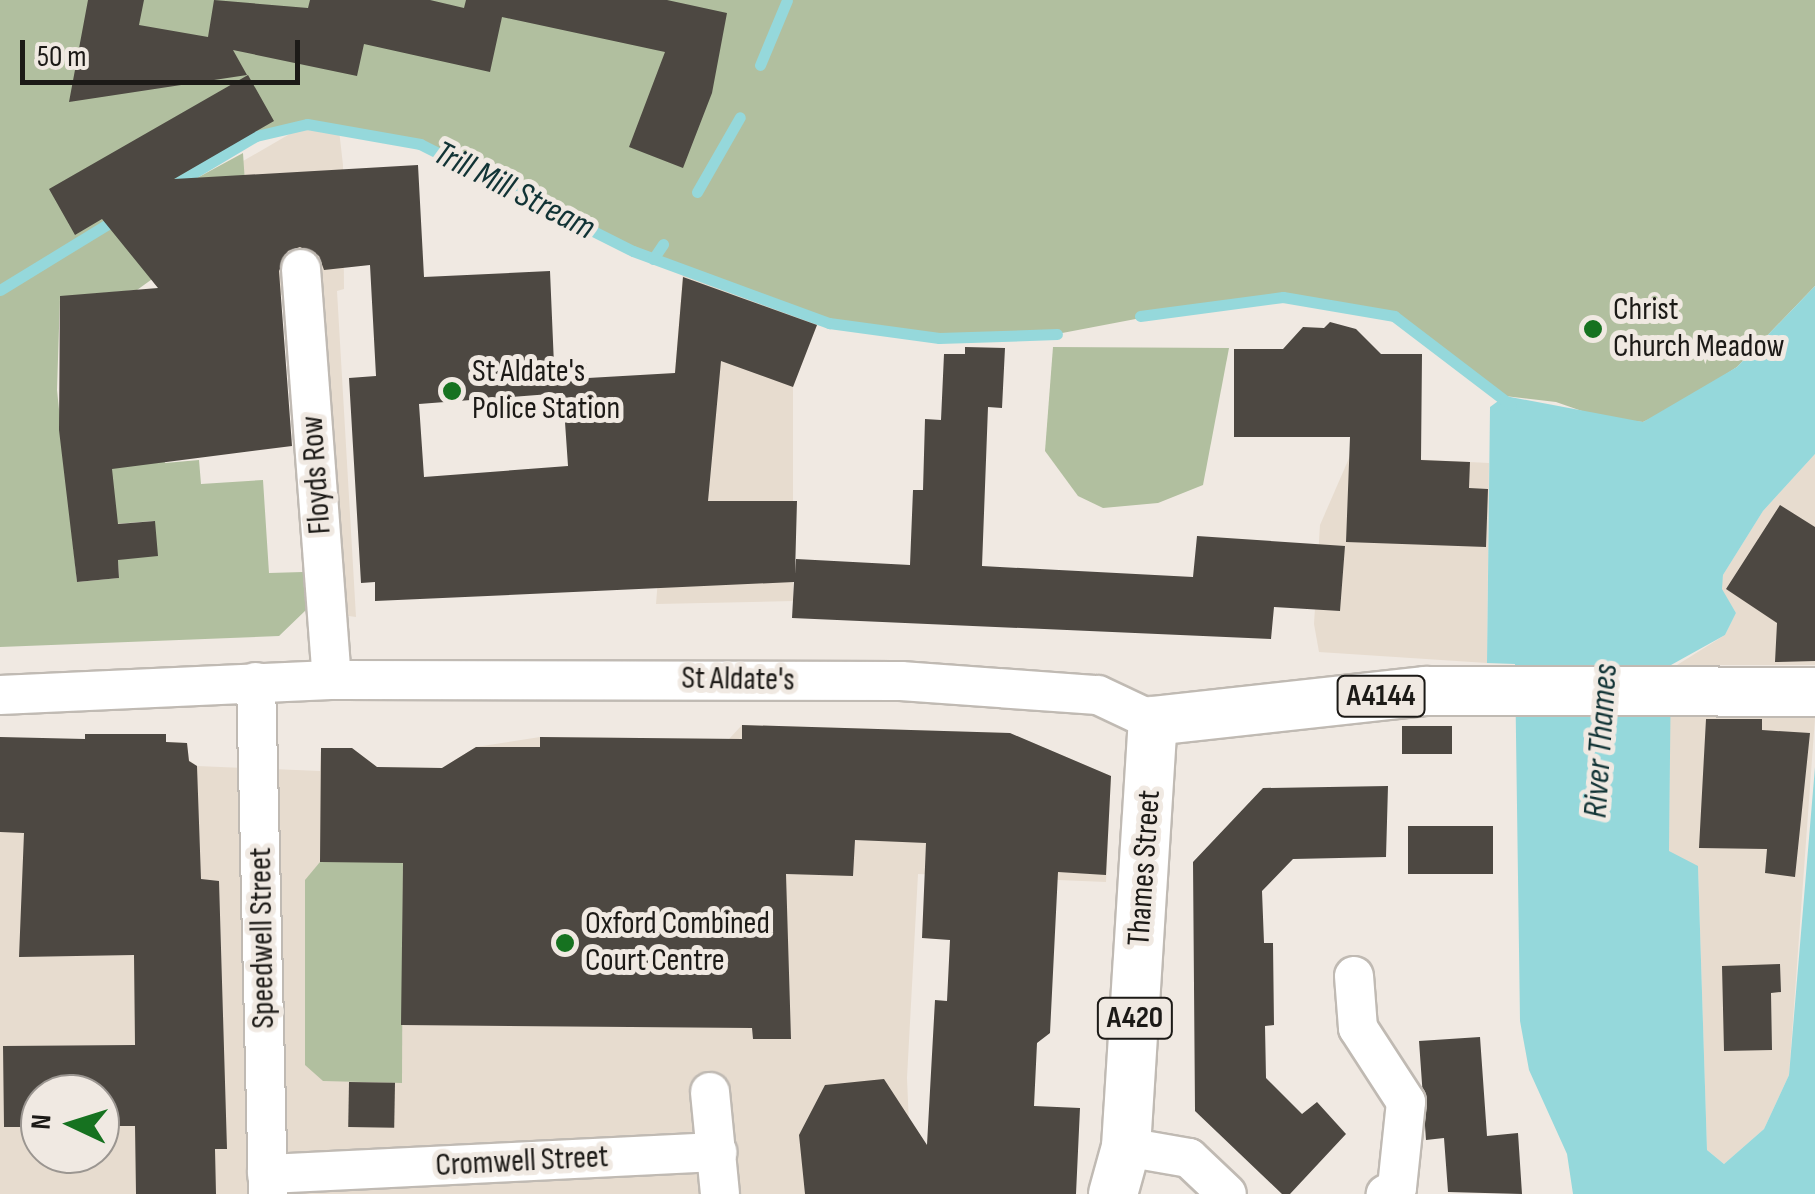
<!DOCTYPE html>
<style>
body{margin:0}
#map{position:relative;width:1815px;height:1194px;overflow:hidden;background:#f0e9e2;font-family:"Sofia Sans Condensed",sans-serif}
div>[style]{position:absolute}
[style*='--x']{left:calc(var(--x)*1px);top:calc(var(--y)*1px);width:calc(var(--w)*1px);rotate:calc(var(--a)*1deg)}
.built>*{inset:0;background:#e7dccf}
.green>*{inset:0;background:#b1bf9f}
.water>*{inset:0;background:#95d8db}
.stream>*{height:11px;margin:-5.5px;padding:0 5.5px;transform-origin:5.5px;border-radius:5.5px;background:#95d8db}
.building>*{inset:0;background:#4d4842;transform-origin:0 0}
.roads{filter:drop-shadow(2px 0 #c0bab3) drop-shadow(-2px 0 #c0bab3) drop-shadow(0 2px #c0bab3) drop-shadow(0 -2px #c0bab3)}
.minor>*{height:38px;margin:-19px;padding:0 19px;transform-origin:19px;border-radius:19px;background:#fff}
.major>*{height:48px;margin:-24px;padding:0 24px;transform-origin:24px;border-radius:24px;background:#fff}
.dots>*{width:28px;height:28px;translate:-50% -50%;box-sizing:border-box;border:5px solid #f0e9e2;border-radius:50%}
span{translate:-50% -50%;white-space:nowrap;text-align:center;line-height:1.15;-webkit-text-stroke:10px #f0e9e2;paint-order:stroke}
.shield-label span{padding:2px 8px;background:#f0e9e2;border:2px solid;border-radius:8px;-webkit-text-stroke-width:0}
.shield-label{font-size:30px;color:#1c1a17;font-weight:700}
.poi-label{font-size:32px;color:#1c1a17}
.left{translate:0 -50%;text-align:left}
.street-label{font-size:32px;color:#1c1a17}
.water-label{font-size:35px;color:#113335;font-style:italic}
.north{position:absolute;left:20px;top:1074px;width:100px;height:100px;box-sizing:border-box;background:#f0e9e2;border:2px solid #9b9691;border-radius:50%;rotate:274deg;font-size:28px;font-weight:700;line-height:40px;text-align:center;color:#1c1a17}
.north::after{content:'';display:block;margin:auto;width:35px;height:45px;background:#167220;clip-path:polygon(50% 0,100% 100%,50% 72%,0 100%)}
.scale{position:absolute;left:20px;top:40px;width:280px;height:45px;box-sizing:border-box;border:5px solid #1c1a17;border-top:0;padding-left:12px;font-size:30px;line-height:35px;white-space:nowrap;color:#1c1a17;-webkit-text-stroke:8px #f0e9e2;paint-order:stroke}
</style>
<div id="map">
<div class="built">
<i style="clip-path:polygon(307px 124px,339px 130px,343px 165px,344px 289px,337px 291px,356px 617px,306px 610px,283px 295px,255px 296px,243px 161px)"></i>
<i style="clip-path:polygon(683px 271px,819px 320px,793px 387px,793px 601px,656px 604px)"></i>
<i style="clip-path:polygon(1815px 454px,1815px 665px,1677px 665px,1725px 635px,1736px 613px,1721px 589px,1723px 575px,1763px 511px)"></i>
<i style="clip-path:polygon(1350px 456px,1489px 463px,1487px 663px,1319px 652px,1314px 624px,1320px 525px)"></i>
<i style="clip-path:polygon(1670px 713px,1815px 718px,1789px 1075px,1764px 1129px,1724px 1164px,1707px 1150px,1698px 867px,1669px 852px)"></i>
<i style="clip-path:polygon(evenodd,742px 725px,1009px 733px,1111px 776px,1106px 882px,918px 874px,907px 1078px,912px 1194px,0 1194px,0 737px,86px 744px,85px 734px,166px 734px,166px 742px,187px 743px,189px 760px,197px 766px,320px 771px,321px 748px,352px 748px,377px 767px,442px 768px,476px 747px,540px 737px,729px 739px,742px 725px,40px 1094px,100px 1094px,100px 1154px,40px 1154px,40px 1094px)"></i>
</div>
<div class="green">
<i style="clip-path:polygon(0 0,1815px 0,1815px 286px,1737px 367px,1677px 406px,1643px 422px,1605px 419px,1556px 402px,1505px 396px,1394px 316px,1321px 299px,1188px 309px,1057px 334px,939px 338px,829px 323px,633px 251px,420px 144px,307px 124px,256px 136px,70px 247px,243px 153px,246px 198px,155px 277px,137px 290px,60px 297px,57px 390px,77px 582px,119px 578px,118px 560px,154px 521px,115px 524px,108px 444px,162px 439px,165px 463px,199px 460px,201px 484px,263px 480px,269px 573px,303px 572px,306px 610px,279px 636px,0 647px)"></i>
<i style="clip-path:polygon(1053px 347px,1229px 348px,1203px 485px,1158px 503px,1103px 508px,1078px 496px,1045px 451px)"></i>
<i style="clip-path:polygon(403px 850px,402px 1083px,323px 1081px,305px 1065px,305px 880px,320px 862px)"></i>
</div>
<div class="water">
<i style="clip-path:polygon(1815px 286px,1815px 454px,1763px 511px,1723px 575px,1722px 589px,1736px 613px,1725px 635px,1671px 665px,1669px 851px,1698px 866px,1707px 1150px,1724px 1164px,1764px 1129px,1789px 1075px,1815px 767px,1815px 1194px,1573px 1194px,1567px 1154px,1529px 1070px,1520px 1021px,1515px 664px,1487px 663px,1490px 407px,1505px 396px,1643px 422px,1737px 367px)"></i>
</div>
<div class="stream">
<i style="--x:760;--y:65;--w:70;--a:-67.4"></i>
<i style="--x:175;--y:184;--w:94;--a:-30.7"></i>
<i style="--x:256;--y:136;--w:52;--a:-13.2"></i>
<i style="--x:307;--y:124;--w:115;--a:10"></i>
<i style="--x:420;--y:144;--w:238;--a:26.7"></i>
<i style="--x:633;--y:251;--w:209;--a:20.2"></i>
<i style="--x:829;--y:323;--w:111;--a:7.8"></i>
<i style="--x:939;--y:338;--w:118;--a:-1.9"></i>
<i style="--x:697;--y:192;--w:86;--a:-60.2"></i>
<i style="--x:653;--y:259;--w:18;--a:-56"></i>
<i style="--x:0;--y:290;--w:136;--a:-31.5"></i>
<i style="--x:1140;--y:316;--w:144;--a:-7.6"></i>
<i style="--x:1283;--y:297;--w:113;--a:9.7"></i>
<i style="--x:1394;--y:316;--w:147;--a:37.3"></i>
</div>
<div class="building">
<i style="clip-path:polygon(88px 0,144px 0,139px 25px,208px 37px,214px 0,308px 8px,310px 0,430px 0,464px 8px,466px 0,667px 0,727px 13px,712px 93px,683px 168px,629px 147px,665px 52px,502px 17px,490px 72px,364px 44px,357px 76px,233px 50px,247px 75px,69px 102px)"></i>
<i style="clip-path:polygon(evenodd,248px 75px,274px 121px,174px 179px,418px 165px,424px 277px,550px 271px,554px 365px,587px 363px,588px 378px,675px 373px,683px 277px,817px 325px,793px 387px,721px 361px,708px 501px,797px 501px,795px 574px,796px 559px,910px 565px,913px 490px,923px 490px,925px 419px,941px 420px,944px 354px,965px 354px,965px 347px,1005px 348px,1002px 408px,988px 407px,982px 566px,1193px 577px,1197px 536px,1345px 546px,1340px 611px,1274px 607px,1271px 639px,792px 618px,794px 582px,375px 601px,375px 582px,361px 583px,349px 378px,376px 376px,370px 265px,324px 270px,319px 256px,300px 247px,288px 251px,279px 271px,292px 446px,112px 469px,118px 524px,155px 521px,158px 556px,118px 560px,119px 578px,77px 582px,59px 430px,60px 296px,158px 288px,102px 219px,75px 235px,49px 189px,248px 75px,563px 393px,568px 466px,424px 477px,419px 404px,563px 393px)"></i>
<i style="clip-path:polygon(1330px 322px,1356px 329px,1381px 354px,1422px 354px,1421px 460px,1470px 462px,1469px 488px,1488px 489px,1486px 547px,1346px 542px,1350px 437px,1234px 437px,1234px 349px,1283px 349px,1303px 327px,1324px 328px)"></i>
<i style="clip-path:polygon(1780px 505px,1815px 527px,1815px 661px,1775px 662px,1777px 623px,1726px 589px)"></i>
<i style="clip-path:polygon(1706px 719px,1762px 719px,1762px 730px,1810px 733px,1795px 877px,1765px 873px,1767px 849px,1699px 848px)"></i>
<i style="clip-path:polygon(742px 725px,1010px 733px,1111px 776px,1106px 875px,1058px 872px,1050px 1033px,1037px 1043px,1034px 1106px,1080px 1108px,1076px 1194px,805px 1194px,799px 1135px,825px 1085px,884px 1079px,927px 1145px,935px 1000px,947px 1001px,950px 940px,922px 938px,926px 843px,855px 840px,853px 876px,786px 874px,791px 1039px,753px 1039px,752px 1028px,401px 1025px,403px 863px,320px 862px,321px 748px,352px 748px,377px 767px,442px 768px,476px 747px,540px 747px,540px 737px,742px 739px)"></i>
<i style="left:1402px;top:726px;width:50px;height:28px"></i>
<i style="clip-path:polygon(85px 734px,166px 734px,166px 742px,187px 743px,189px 761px,197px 766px,201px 879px,219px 881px,227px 1149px,215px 1149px,216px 1194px,136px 1194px,135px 1126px,100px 1126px,100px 1094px,40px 1094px,40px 1127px,4px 1127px,3px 1046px,135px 1045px,134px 955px,19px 957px,24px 833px,0 832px,0 737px,85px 739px)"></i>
<i style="clip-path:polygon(1388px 786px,1386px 857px,1293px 859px,1262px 891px,1264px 943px,1273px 943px,1274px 1025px,1265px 1026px,1266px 1078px,1302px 1114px,1317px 1102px,1346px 1134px,1290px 1194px,1282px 1194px,1195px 1111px,1193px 862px,1263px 788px)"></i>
<i style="left:1493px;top:826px;width:48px;height:85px;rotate:90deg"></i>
<i style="clip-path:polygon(1780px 964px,1781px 992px,1771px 993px,1772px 1050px,1724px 1051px,1722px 966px)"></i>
<i style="clip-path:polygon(1480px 1037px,1487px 1136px,1518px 1133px,1522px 1194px,1448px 1192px,1444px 1138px,1426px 1140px,1419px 1041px)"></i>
<i style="left:349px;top:1082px;width:46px;height:45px;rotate:1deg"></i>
</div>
<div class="roads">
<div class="minor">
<i style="--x:301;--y:269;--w:412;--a:85.7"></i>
<i style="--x:256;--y:682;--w:512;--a:88.66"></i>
<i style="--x:0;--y:695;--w:336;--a:-2.6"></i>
<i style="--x:336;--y:680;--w:565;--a:0.1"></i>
<i style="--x:901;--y:681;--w:197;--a:4.1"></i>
<i style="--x:1098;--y:695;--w:61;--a:25.3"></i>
<i style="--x:1354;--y:976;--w:52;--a:85.6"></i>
<i style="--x:1358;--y:1028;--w:88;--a:57"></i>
<i style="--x:1406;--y:1102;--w:86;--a:96"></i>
<i style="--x:1397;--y:1188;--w:13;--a:151"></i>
<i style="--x:710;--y:1092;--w:102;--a:84.4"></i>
<i style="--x:1126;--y:1147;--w:64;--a:9.9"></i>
<i style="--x:1189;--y:1158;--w:52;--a:43.5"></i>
<i style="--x:267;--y:1174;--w:451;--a:-2.8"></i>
</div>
<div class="major">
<i style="--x:1113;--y:1194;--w:49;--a:-74.5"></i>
<i style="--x:1126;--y:1147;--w:427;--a:-86.4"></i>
<i style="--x:1153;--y:721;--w:274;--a:-6.3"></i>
<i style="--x:1425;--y:691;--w:390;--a:0.1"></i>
</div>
</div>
<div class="dots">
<i style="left:1593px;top:329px;background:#167220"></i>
<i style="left:452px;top:391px;background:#167220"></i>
<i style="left:565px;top:943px;background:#167220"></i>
</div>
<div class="shield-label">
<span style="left:1381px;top:696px">A4144</span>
<span style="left:1135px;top:1018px">A420</span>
</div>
<div class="poi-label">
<span class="left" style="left:1613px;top:329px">Christ<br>Church Meadow</span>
<span class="left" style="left:472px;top:391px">St Aldate's<br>Police Station</span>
<span class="left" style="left:585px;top:943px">Oxford Combined<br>Court Centre</span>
</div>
<div class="street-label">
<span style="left:317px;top:475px;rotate:-94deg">Floyds Row</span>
<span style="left:738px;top:680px;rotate:1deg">St Aldate's</span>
<span style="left:1145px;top:868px;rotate:-86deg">Thames Street</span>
<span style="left:263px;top:938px;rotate:-91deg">Speedwell Street</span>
<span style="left:522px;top:1162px;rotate:-3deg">Cromwell Street</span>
</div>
<div class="water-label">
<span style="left:514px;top:191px;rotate:27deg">Trill Mill Stream</span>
<span style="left:1601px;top:741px;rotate:-86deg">River Thames</span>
</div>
<div class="north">N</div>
<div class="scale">50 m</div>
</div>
